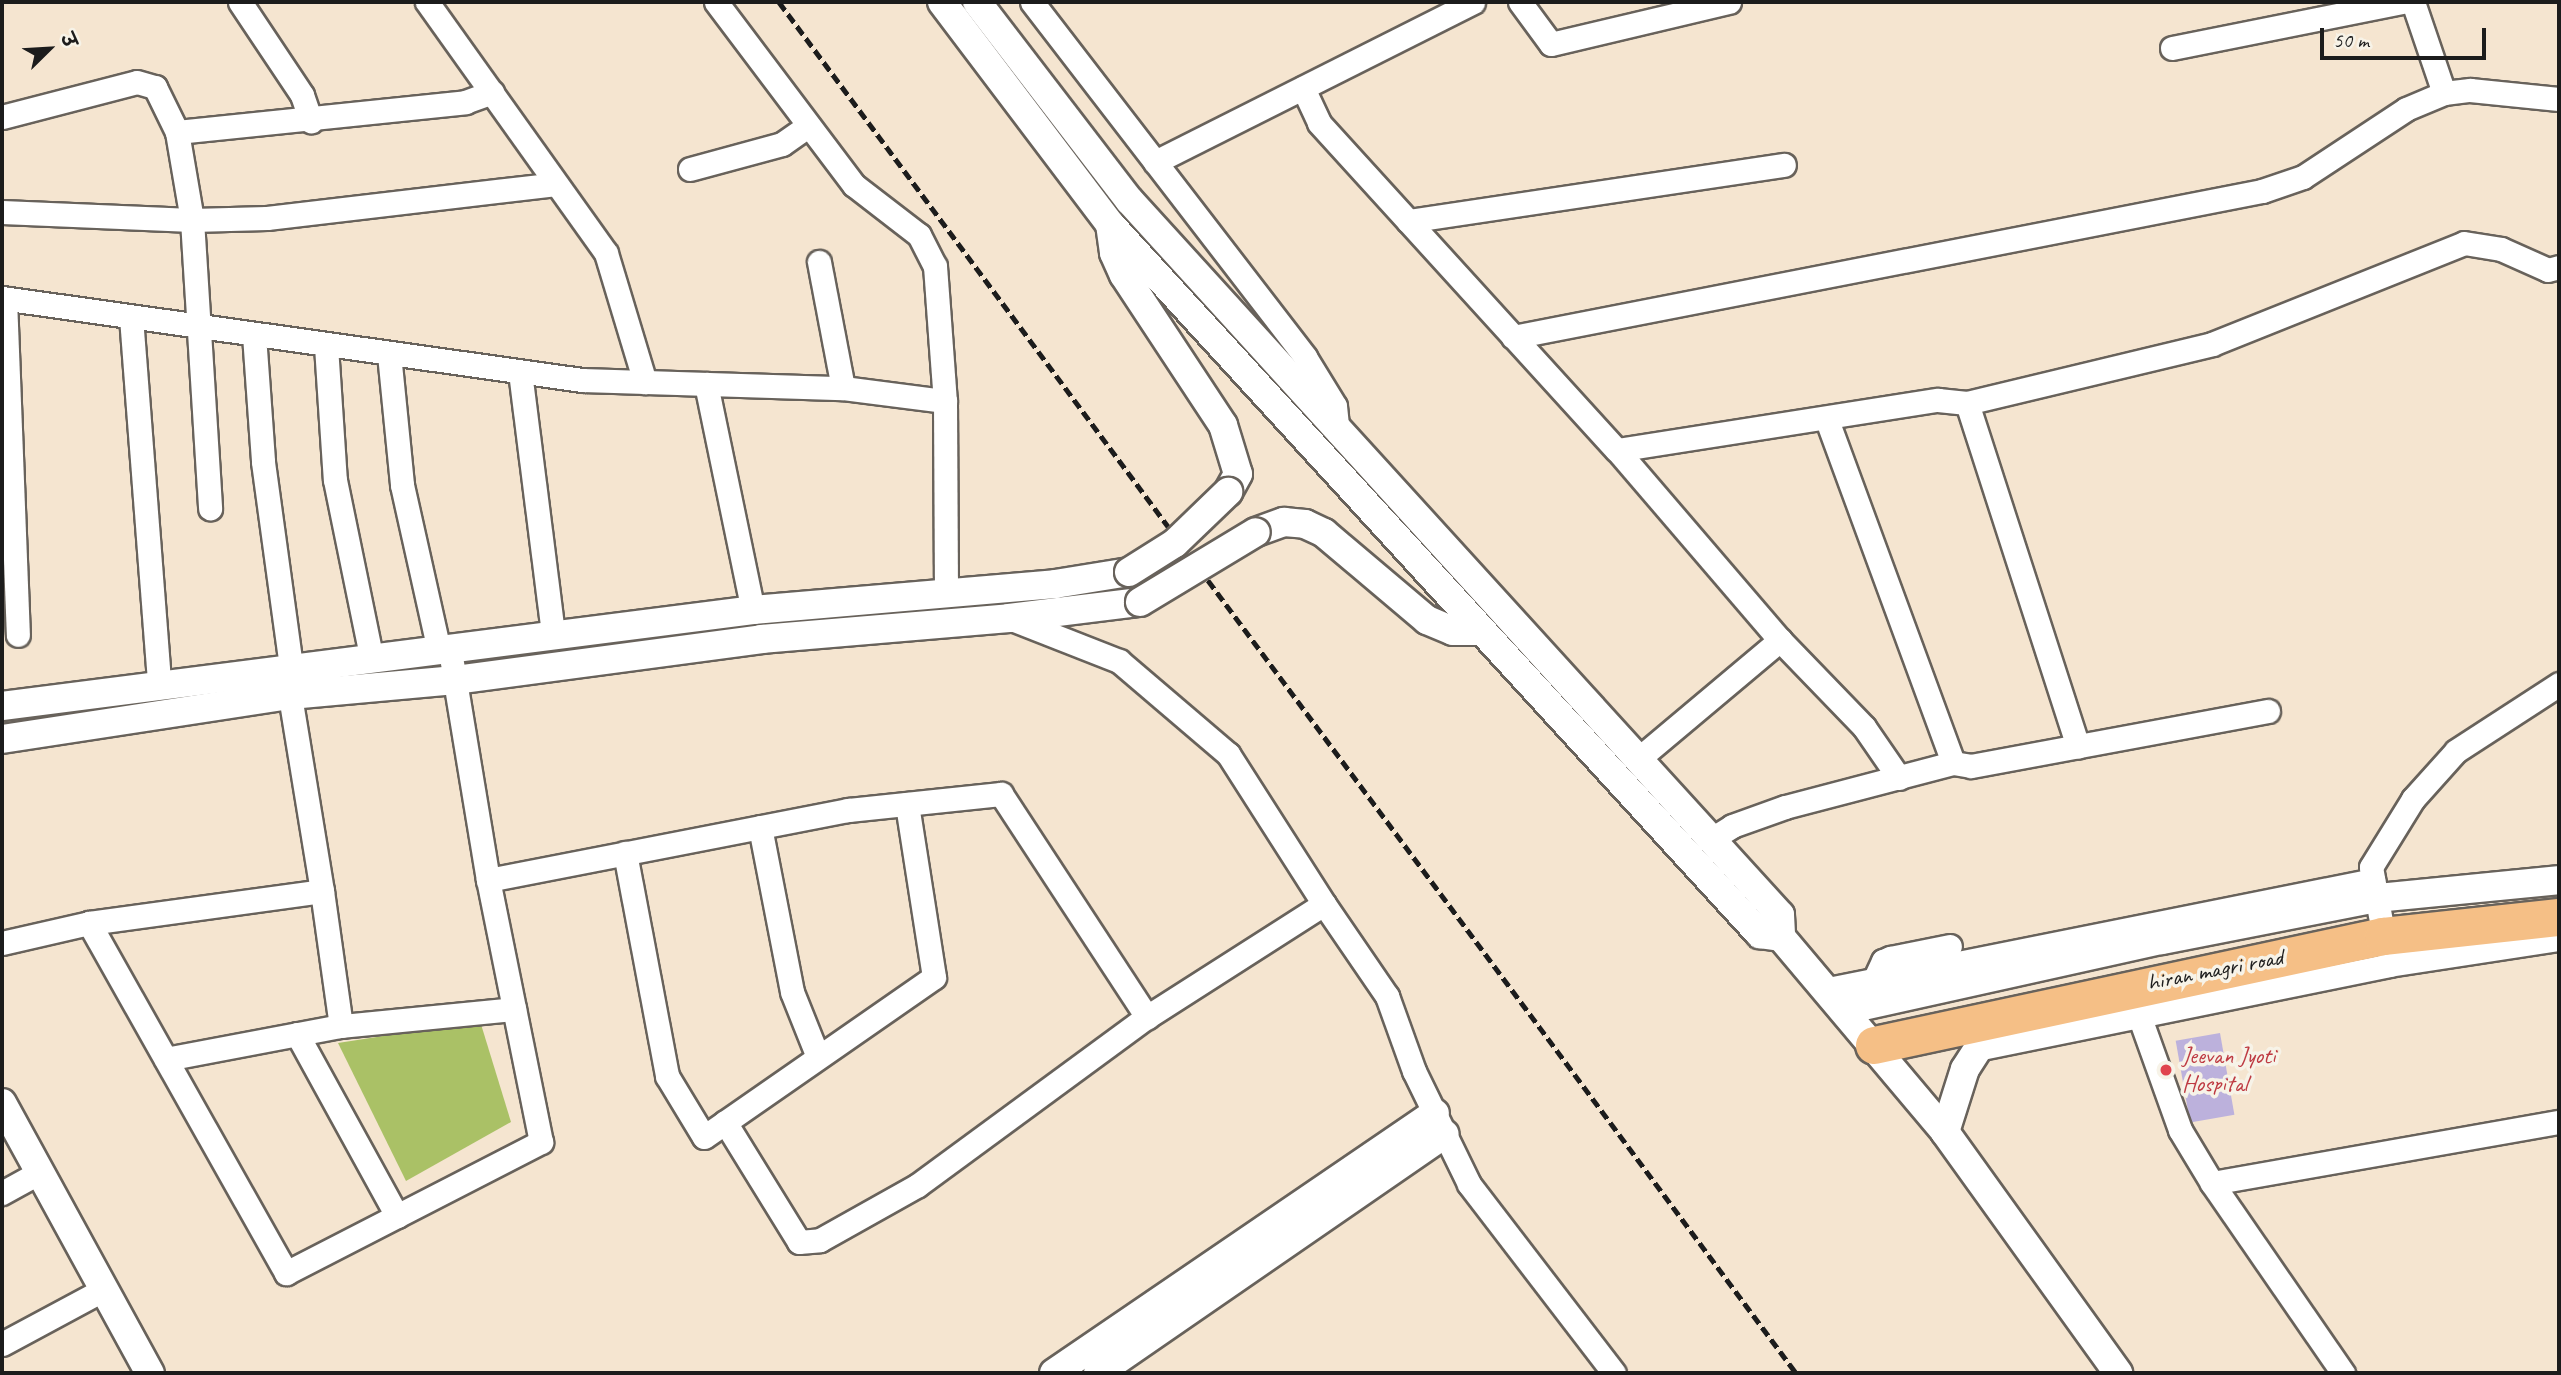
<!DOCTYPE html>
<meta charset="utf-8">
<style>
body{margin:0}
#map{position:relative;width:2561px;height:1375px;overflow:hidden;background:#f5e5d0;font-family:Caveat,"Playpen Sans Deva",sans-serif}
div>[style]{position:absolute}
[style*='--x']{left:calc(var(--x)*1px);top:calc(var(--y)*1px);width:calc(var(--w)*1px);rotate:calc(var(--a)*1deg)}
.green>*{inset:0;background:#aac166}
.building>*{inset:0;background:#bcb1dc;transform-origin:0 0}
.roads{filter:drop-shadow(2px 0 #68625b) drop-shadow(-2px 0 #68625b) drop-shadow(0 2px #68625b) drop-shadow(0 -2px #68625b)}
.minor>*{height:23px;margin:-11.5px;padding:0 11.5px;transform-origin:11.5px;border-radius:11.5px;background:#fff}
.tertiary>*{height:28px;margin:-14px;padding:0 14px;transform-origin:14px;border-radius:14px;background:#fff}
.primary>*{height:37px;margin:-18.5px;padding:0 18.5px;transform-origin:18.5px;border-radius:18.5px;background:#f5bf86}
.rail>*{height:5px;margin-top:-2.5px;transform-origin:0;background:repeating-linear-gradient(90deg,#1c1c1c 0 10px,transparent 0 15px)}
.bridges{filter:drop-shadow(2px 0 #68625b) drop-shadow(-2px 0 #68625b) drop-shadow(0 2px #68625b) drop-shadow(0 -2px #68625b)}
.tertiary-bridge>*{height:28px;margin:-14px;padding:0 14px;transform-origin:14px;border-radius:14px;background:#fff}
.dots>*{width:19px;height:19px;translate:-50% -50%;box-sizing:border-box;border:4px solid #f7f3e8;border-radius:50%}
span{translate:-50% -50%;white-space:nowrap;text-align:center;line-height:1.15;-webkit-text-stroke:7px #f7f3e8;paint-order:stroke}
.street-label{font-size:24px;color:#1c1c1c}
.health-label{font-size:24px;color:#be3a42}
.left{translate:0 -50%;text-align:left}
.frame{position:absolute;inset:0;border:4px solid #1c1c1c;pointer-events:none}
.north{position:absolute;left:14px;top:14px;width:70px;height:70px;-webkit-text-stroke:5px #f7f3e8;paint-order:stroke;rotate:66deg;font-size:19px;font-weight:700;line-height:28px;text-align:center;color:#1c1c1c}
.north::after{content:'';display:block;margin:auto;width:24px;height:32px;background:#1c1c1c;clip-path:polygon(50% 0,100% 100%,50% 72%,0 100%)}
.scale{position:absolute;left:2320px;top:28px;width:166px;height:32px;box-sizing:border-box;border:4px solid #1c1c1c;border-top:0;padding-left:9px;font-size:21px;line-height:24px;white-space:nowrap;color:#1c1c1c;-webkit-text-stroke:5px #f7f3e8;paint-order:stroke}
</style>
<div id="map">
<div class="green">
<i style="clip-path:polygon(480px 1021px,511px 1122px,406px 1181px,338px 1043px)"></i>
</div>
<div class="building">
<i style="left:2220px;top:1033px;width:83px;height:45px;rotate:80deg"></i>
</div>
<div class="roads">
<div class="minor">
<i style="--x:240;--y:2;--w:112;--a:56.3"></i>
<i style="--x:302;--y:95;--w:28;--a:71"></i>
<i style="--x:427;--y:2;--w:308;--a:54.5"></i>
<i style="--x:606;--y:253;--w:135;--a:73.2"></i>
<i style="--x:716;--y:2;--w:229;--a:53"></i>
<i style="--x:854;--y:185;--w:82;--a:37.6"></i>
<i style="--x:919;--y:235;--w:35;--a:63"></i>
<i style="--x:935;--y:266;--w:135;--a:85.8"></i>
<i style="--x:1032;--y:2;--w:448;--a:52.4"></i>
<i style="--x:1305;--y:357;--w:57;--a:58.5"></i>
<i style="--x:1335;--y:406;--w:27;--a:84"></i>
<i style="--x:1520;--y:2;--w:52;--a:53.6"></i>
<i style="--x:1551;--y:44;--w:183;--a:-13.3"></i>
<i style="--x:2413;--y:2;--w:96;--a:71.2"></i>
<i style="--x:2172;--y:48;--w:236;--a:-11.3"></i>
<i style="--x:1303;--y:88;--w:38;--a:65"></i>
<i style="--x:1319;--y:123;--w:442;--a:47.7"></i>
<i style="--x:1617;--y:450;--w:250;--a:49.4"></i>
<i style="--x:1780;--y:640;--w:121;--a:46"></i>
<i style="--x:1864;--y:727;--w:62;--a:55.5"></i>
<i style="--x:2;--y:117;--w:139;--a:-14.5"></i>
<i style="--x:137;--y:82;--w:19;--a:16"></i>
<i style="--x:155;--y:87;--w:50;--a:63.9"></i>
<i style="--x:177;--y:132;--w:89;--a:80.3"></i>
<i style="--x:192;--y:220;--w:289;--a:86.4"></i>
<i style="--x:177;--y:132;--w:290;--a:-5.9"></i>
<i style="--x:465;--y:102;--w:29;--a:-20"></i>
<i style="--x:1155;--y:162;--w:356;--a:-26.7"></i>
<i style="--x:690;--y:169;--w:95;--a:-15.2"></i>
<i style="--x:782;--y:144;--w:32;--a:-35"></i>
<i style="--x:2;--y:212;--w:190;--a:2.4"></i>
<i style="--x:192;--y:220;--w:75;--a:-1.5"></i>
<i style="--x:267;--y:218;--w:291;--a:-6.7"></i>
<i style="--x:1408;--y:221;--w:380;--a:-8.5"></i>
<i style="--x:819;--y:262;--w:128;--a:79.2"></i>
<i style="--x:2;--y:298;--w:586;--a:8.05"></i>
<i style="--x:582;--y:380;--w:261;--a:1.8"></i>
<i style="--x:843;--y:388;--w:103;--a:7.3"></i>
<i style="--x:945;--y:401;--w:193;--a:89.7"></i>
<i style="--x:5;--y:299;--w:336;--a:87.8"></i>
<i style="--x:131;--y:317;--w:367;--a:85.6"></i>
<i style="--x:254;--y:335;--w:127;--a:85.9"></i>
<i style="--x:263;--y:462;--w:207;--a:82.2"></i>
<i style="--x:1513;--y:337;--w:763;--a:-11.03"></i>
<i style="--x:2262;--y:191;--w:43;--a:-18.9"></i>
<i style="--x:2303;--y:177;--w:123;--a:-33.4"></i>
<i style="--x:2406;--y:109;--w:41;--a:-22.8"></i>
<i style="--x:2444;--y:93;--w:26;--a:-7"></i>
<i style="--x:2470;--y:90;--w:89;--a:5.8"></i>
<i style="--x:326;--y:346;--w:134;--a:86.2"></i>
<i style="--x:335;--y:480;--w:180;--a:78.4"></i>
<i style="--x:389;--y:354;--w:132;--a:84.3"></i>
<i style="--x:402;--y:485;--w:170;--a:77.4"></i>
<i style="--x:520;--y:372;--w:265;--a:82.8"></i>
<i style="--x:706;--y:384;--w:231;--a:78.3"></i>
<i style="--x:1967;--y:403;--w:361;--a:72.1"></i>
<i style="--x:1827;--y:420;--w:365;--a:69.8"></i>
<i style="--x:1617;--y:450;--w:325;--a:-8.9"></i>
<i style="--x:1938;--y:400;--w:29;--a:6"></i>
<i style="--x:1967;--y:403;--w:252;--a:-13.5"></i>
<i style="--x:2212;--y:344;--w:271;--a:-21.8"></i>
<i style="--x:2464;--y:243;--w:37;--a:9"></i>
<i style="--x:2501;--y:249;--w:51;--a:24.1"></i>
<i style="--x:2548;--y:270;--w:11;--a:-15"></i>
<i style="--x:1637;--y:760;--w:187;--a:-40"></i>
<i style="--x:760;--y:827;--w:168;--a:79"></i>
<i style="--x:792;--y:992;--w:70;--a:68.2"></i>
<i style="--x:1710;--y:840;--w:26;--a:-32"></i>
<i style="--x:1732;--y:826;--w:56;--a:-19.7"></i>
<i style="--x:1785;--y:807;--w:174;--a:-14.7"></i>
<i style="--x:1953;--y:763;--w:18;--a:9"></i>
<i style="--x:1971;--y:766;--w:302;--a:-10.5"></i>
<i style="--x:625;--y:853;--w:227;--a:79.3"></i>
<i style="--x:667;--y:1076;--w:71;--a:58.8"></i>
<i style="--x:704;--y:1137;--w:280;--a:-34.8"></i>
<i style="--x:934;--y:977;--w:175;--a:-98.9"></i>
<i style="--x:488;--y:880;--w:367;--a:-11"></i>
<i style="--x:848;--y:810;--w:154;--a:-6"></i>
<i style="--x:1001;--y:794;--w:267;--a:56.8"></i>
<i style="--x:1147;--y:1017;--w:210;--a:-32.6"></i>
<i style="--x:1324;--y:904;--w:178;--a:-122.6"></i>
<i style="--x:1228;--y:754;--w:143;--a:-139.5"></i>
<i style="--x:1119;--y:661;--w:118;--a:-158.6"></i>
<i style="--x:322;--y:891;--w:136;--a:82"></i>
<i style="--x:341;--y:1026;--w:174;--a:-5.6"></i>
<i style="--x:1324;--y:904;--w:112;--a:55.6"></i>
<i style="--x:1387;--y:996;--w:80;--a:70.2"></i>
<i style="--x:1414;--y:1071;--w:126;--a:64"></i>
<i style="--x:1469;--y:1184;--w:238;--a:52.5"></i>
<i style="--x:89;--y:923;--w:235;--a:-7.8"></i>
<i style="--x:322;--y:891;--w:199;--a:-99.3"></i>
<i style="--x:2;--y:943;--w:89;--a:-12.9"></i>
<i style="--x:89;--y:923;--w:402;--a:60.6"></i>
<i style="--x:286;--y:1273;--w:287;--a:-27.2"></i>
<i style="--x:541;--y:1142;--w:267;--a:-101.4"></i>
<i style="--x:488;--y:880;--w:233;--a:-99.4"></i>
<i style="--x:2386;--y:948;--w:82;--a:-100.5"></i>
<i style="--x:2371;--y:867;--w:80;--a:-58.3"></i>
<i style="--x:2413;--y:799;--w:64;--a:-48.1"></i>
<i style="--x:2456;--y:751;--w:123;--a:-33"></i>
<i style="--x:1875;--y:978;--w:19;--a:-65"></i>
<i style="--x:1883;--y:961;--w:8;--a:-23"></i>
<i style="--x:1890;--y:958;--w:61;--a:-11.3"></i>
<i style="--x:1828;--y:989;--w:556;--a:-11.31"></i>
<i style="--x:2135;--y:1004;--w:134;--a:70.3"></i>
<i style="--x:2180;--y:1130;--w:62;--a:58.9"></i>
<i style="--x:297;--y:1034;--w:208;--a:61.2"></i>
<i style="--x:1977;--y:1049;--w:420;--a:-11.5"></i>
<i style="--x:2389;--y:965;--w:172;--a:-8.7"></i>
<i style="--x:166;--y:1059;--w:178;--a:-10.7"></i>
<i style="--x:725;--y:1122;--w:141;--a:58.3"></i>
<i style="--x:799;--y:1242;--w:21;--a:-5"></i>
<i style="--x:820;--y:1240;--w:112;--a:-29.3"></i>
<i style="--x:918;--y:1185;--w:284;--a:-36.3"></i>
<i style="--x:2;--y:1193;--w:43;--a:-28.9"></i>
<i style="--x:2;--y:1344;--w:116;--a:-28.3"></i>
<i style="--x:2343;--y:1373;--w:231;--a:-124.6"></i>
<i style="--x:2212;--y:1183;--w:352;--a:-10"></i>
</div>
<div class="tertiary">
<i style="--x:942;--y:2;--w:278;--a:52.9"></i>
<i style="--x:1110;--y:224;--w:963;--a:47.53"></i>
<i style="--x:1760;--y:934;--w:21;--a:8"></i>
<i style="--x:977;--y:2;--w:250;--a:52.5"></i>
<i style="--x:1129;--y:200;--w:967;--a:47.68"></i>
<i style="--x:1780;--y:915;--w:22;--a:87"></i>
<i style="--x:1781;--y:937;--w:255;--a:49.9"></i>
<i style="--x:1945;--y:1132;--w:297;--a:54.3"></i>
<i style="--x:1110;--y:224;--w:29;--a:82"></i>
<i style="--x:1114;--y:253;--w:24;--a:66"></i>
<i style="--x:1124;--y:275;--w:180;--a:56.6"></i>
<i style="--x:1223;--y:425;--w:51;--a:73"></i>
<i style="--x:1238;--y:474;--w:21;--a:119"></i>
<i style="--x:1256;--y:532;--w:30;--a:-20"></i>
<i style="--x:1284;--y:522;--w:21;--a:5"></i>
<i style="--x:1305;--y:524;--w:21;--a:25"></i>
<i style="--x:1324;--y:533;--w:135;--a:40.2"></i>
<i style="--x:1427;--y:620;--w:28;--a:23"></i>
<i style="--x:1453;--y:631;--w:28;--a:0"></i>
<i style="--x:2;--y:706;--w:757;--a:-7.28"></i>
<i style="--x:753;--y:610;--w:303;--a:-4.9"></i>
<i style="--x:1055;--y:584;--w:75;--a:-9.2"></i>
<i style="--x:2;--y:739;--w:291;--a:-8.7"></i>
<i style="--x:290;--y:695;--w:166;--a:-5.2"></i>
<i style="--x:455;--y:680;--w:309;--a:-7.6"></i>
<i style="--x:761;--y:639;--w:249;--a:-4.8"></i>
<i style="--x:1009;--y:618;--w:132;--a:-7"></i>
<i style="--x:1845;--y:1010;--w:325;--a:-12.5"></i>
<i style="--x:2162;--y:940;--w:219;--a:-11.1"></i>
<i style="--x:2377;--y:898;--w:183;--a:-5.6"></i>
<i style="--x:2;--y:1103;--w:308;--a:61.3"></i>
<i style="--x:1945;--y:1132;--w:66;--a:-72.4"></i>
<i style="--x:1965;--y:1069;--w:63;--a:-57.3"></i>
<i style="--x:1054;--y:1373;--w:461;--a:-34.3"></i>
<i style="--x:1098;--y:1373;--w:421;--a:-34.6"></i>
</div>
<div class="primary">
<i style="--x:1874;--y:1045;--w:521;--a:-12.09"></i>
<i style="--x:2383;--y:936;--w:177;--a:-6.2"></i>
</div>
</div>
<div class="rail">
<i style="--x:779;--y:2;--w:1707;--a:53.43"></i>
</div>
<div class="bridges">
<div class="tertiary-bridge">
<i style="--x:1129;--y:572;--w:54;--a:-32.2"></i>
<i style="--x:1175;--y:543;--w:74;--a:-43.9"></i>
<i style="--x:1140;--y:602;--w:135;--a:-31.1"></i>
</div>
</div>
<div class="dots">
<i style="left:2166px;top:1070px;background:#e0444e"></i>
</div>
<div class="street-label">
<span style="left:2215px;top:970px;rotate:-11deg">hiran magri road</span>
</div>
<div class="health-label">
<span class="left" style="left:2182px;top:1070px">Jeevan Jyoti<br>Hospital</span>
</div>
<div class="frame"></div>
<div class="north">उ</div>
<div class="scale">50 m</div>
</div>
